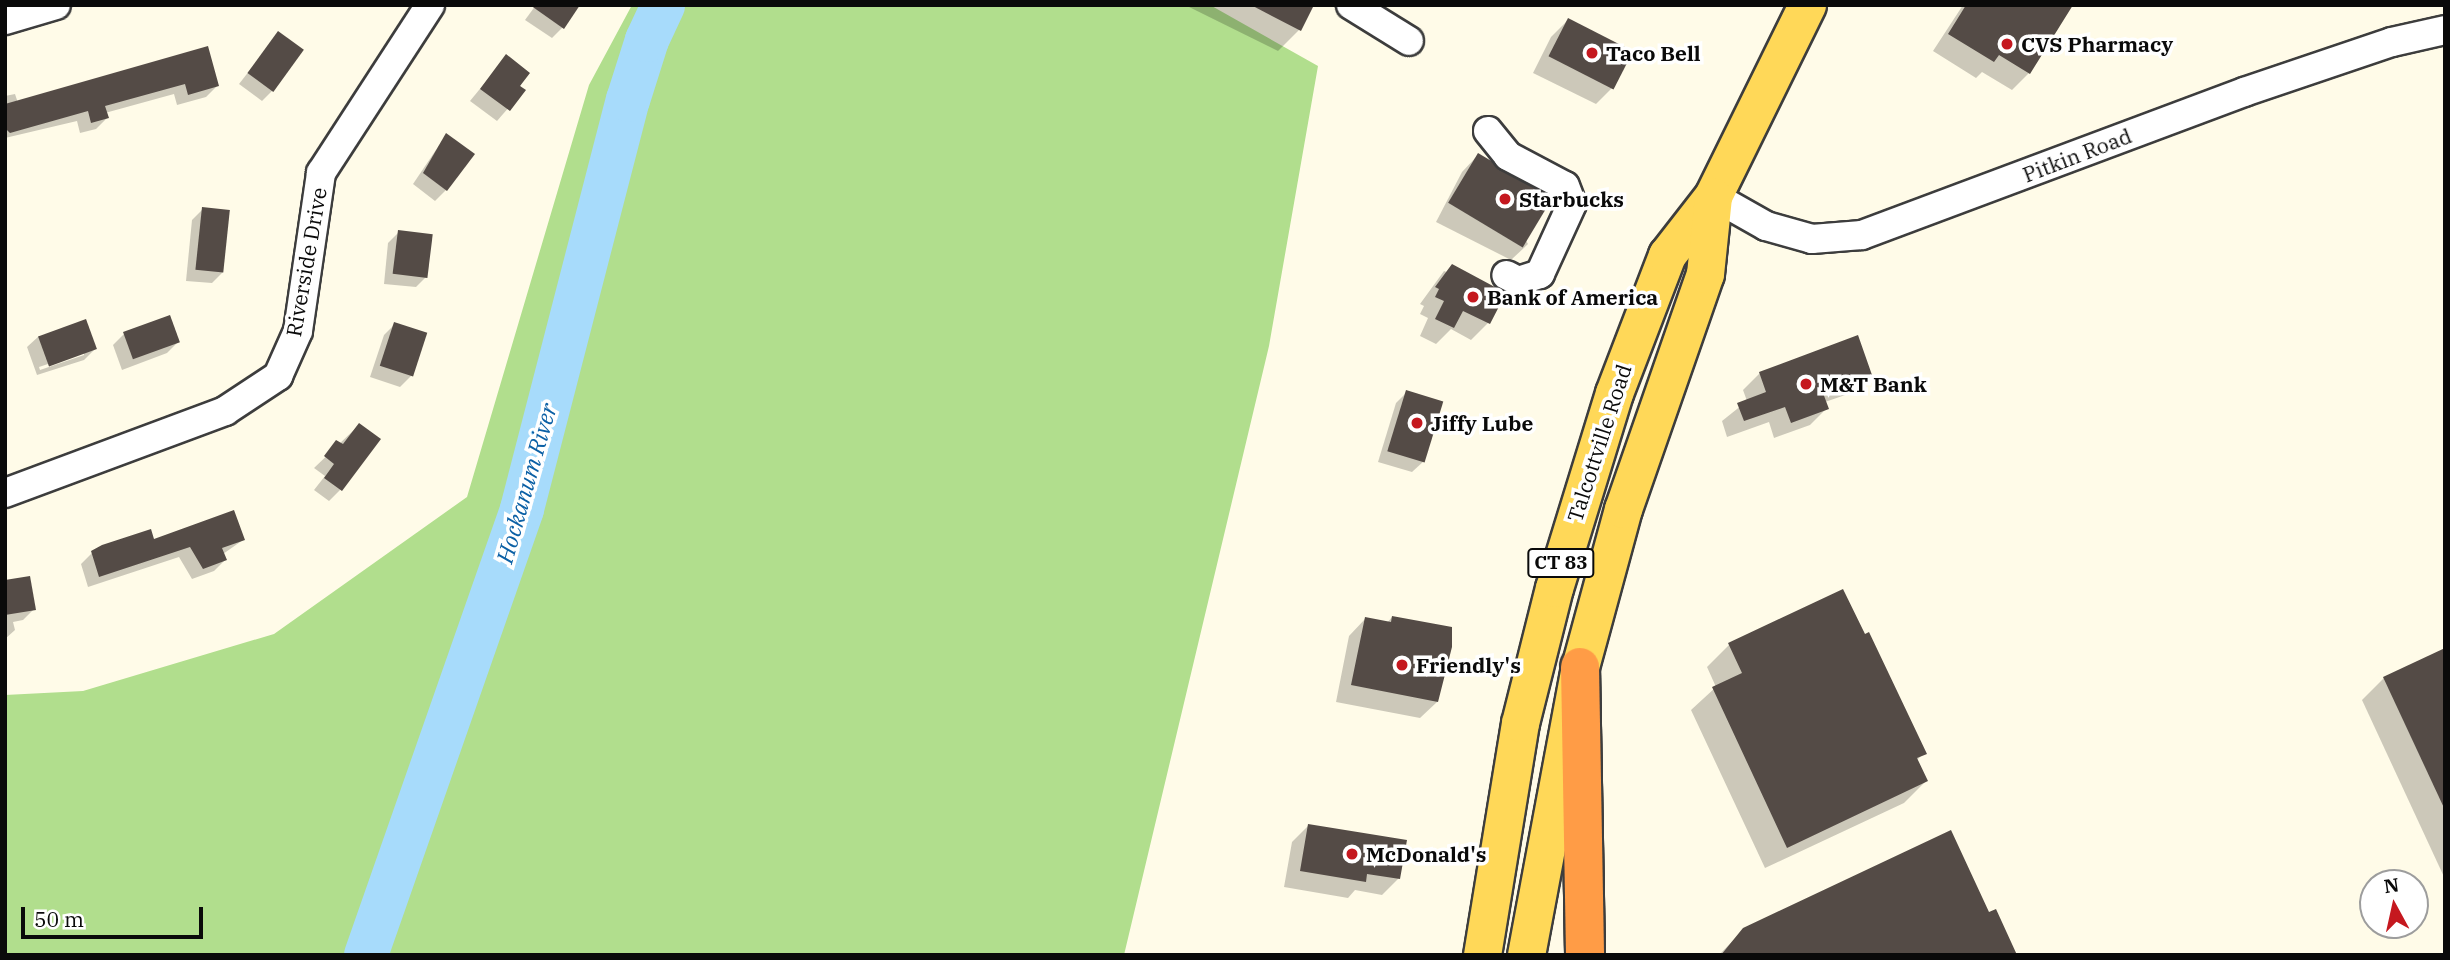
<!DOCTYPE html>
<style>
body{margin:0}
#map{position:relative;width:2450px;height:960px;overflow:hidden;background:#fffbe8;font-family:"IBM Plex Serif",serif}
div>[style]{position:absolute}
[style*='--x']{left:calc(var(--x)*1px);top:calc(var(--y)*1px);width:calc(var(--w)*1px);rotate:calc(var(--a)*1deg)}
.forest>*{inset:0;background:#b1de8d}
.shadow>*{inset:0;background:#0003}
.river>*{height:44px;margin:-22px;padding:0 22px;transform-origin:22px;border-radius:22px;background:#a7dbfb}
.building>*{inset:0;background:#544b46;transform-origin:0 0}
.roads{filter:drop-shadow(2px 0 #3d3d3d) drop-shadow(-2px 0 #3d3d3d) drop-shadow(0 2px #3d3d3d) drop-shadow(0 -2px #3d3d3d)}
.minor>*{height:28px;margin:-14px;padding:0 14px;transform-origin:14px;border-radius:14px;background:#fff}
.major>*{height:37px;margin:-18.5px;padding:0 18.5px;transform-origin:18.5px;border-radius:18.5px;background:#ffd858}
.highway>*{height:38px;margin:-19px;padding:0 19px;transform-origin:19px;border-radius:19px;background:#ff9c46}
.dots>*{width:19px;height:19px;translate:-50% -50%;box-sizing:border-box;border:4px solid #fff;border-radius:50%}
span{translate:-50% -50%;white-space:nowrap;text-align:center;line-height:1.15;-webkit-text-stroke:7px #fff;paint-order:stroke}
.shield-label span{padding:2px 5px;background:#fff;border:2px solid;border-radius:5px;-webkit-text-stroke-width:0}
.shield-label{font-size:19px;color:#0a0a0a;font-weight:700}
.poi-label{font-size:21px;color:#0a0a0a;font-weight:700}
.left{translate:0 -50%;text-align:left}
.street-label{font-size:21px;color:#0a0a0a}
.water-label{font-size:23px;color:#0b60a5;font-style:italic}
.frame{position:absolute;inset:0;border:7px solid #0a0a0a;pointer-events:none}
.north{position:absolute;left:2359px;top:869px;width:70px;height:70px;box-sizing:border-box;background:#fff;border:2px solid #9d9d9d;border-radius:50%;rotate:352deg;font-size:19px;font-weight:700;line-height:28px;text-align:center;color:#0a0a0a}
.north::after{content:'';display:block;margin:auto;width:24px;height:32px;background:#c5181f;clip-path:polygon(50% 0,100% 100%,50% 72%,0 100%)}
.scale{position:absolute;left:21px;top:907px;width:182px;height:32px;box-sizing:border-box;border:4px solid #0a0a0a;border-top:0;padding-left:9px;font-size:21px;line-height:24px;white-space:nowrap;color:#0a0a0a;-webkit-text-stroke:5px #fff;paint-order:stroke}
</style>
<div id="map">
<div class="forest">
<i style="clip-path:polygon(632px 5px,1210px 5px,1318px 66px,1269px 346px,1124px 955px,5px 955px,5px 695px,83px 691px,274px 634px,467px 497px,589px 85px)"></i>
</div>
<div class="shadow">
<i style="clip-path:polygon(536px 5px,563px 27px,552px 38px,525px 20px)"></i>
<i style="clip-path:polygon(1185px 5px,1312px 5px,1300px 29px,1278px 51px)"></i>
<i style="clip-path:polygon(1963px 5px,2071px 5px,2029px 73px,2012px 90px,1982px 72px,1976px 78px,1933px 51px)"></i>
<i style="clip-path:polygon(1568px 20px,1612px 88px,1596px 104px,1533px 73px,1551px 37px)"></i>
<i style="clip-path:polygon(278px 34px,273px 90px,262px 101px,239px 84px)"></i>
<i style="clip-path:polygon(207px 48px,217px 86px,206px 97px,177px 105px,174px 94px,105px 113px,107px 118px,96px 129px,80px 133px,77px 121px,5px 138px,5px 96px,15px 94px,18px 103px)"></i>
<i style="clip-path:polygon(506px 57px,523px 91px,497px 121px,470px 101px)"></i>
<i style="clip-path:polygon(446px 135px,446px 190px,435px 201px,413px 184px)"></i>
<i style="clip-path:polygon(1478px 155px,1528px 244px,1511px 260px,1436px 222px,1462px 172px)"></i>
<i style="clip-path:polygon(203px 209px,223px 272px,212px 283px,186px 281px,192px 220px)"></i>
<i style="clip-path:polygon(399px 232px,427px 276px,416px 287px,384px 284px,388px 243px)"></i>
<i style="clip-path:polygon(1444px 271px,1503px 294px,1488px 323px,1471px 340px,1451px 329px,1436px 344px,1420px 336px,1428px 318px,1420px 314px,1424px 306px,1420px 304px)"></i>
<i style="clip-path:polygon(395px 324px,411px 376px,400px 387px,370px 377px,384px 335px)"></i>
<i style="clip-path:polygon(124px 334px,178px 342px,167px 353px,122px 370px,113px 345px)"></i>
<i style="clip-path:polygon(evenodd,39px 336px,95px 349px,84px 360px,37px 375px,27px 347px,39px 336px,84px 352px,84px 355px,40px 370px,39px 367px,84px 352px)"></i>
<i style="clip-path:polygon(1760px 373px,1870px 375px,1854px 392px,1825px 402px,1827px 408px,1810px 425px,1774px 438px,1769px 422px,1727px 437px,1722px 421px,1747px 401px,1743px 390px)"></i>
<i style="clip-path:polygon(1407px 392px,1424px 461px,1412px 472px,1378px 462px,1396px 403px)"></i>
<i style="clip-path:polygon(359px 425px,340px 490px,329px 501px,314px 490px,325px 476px,314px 468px)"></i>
<i style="clip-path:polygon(243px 540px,223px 554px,225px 560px,214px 571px,192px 579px,179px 557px,88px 587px,81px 564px,92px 553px,153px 541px)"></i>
<i style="clip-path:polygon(5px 582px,34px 609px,23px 620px,13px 622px,15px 630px,5px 639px)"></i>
<i style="clip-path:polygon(1843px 591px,1924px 753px,1916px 761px,1926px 781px,1904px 803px,1765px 868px,1691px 710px,1716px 687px,1707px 667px,1729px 645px)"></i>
<i style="clip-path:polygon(1392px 617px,1437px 702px,1420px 718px,1336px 702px,1349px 636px,1365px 619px,1387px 623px)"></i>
<i style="clip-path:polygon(2445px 650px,2445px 879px,2362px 700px,2384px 678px)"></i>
<i style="clip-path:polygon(1308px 826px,1399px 878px,1382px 895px,1355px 890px,1348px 898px,1284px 887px,1292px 842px)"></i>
<i style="clip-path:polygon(1744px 929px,2009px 955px,1719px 955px)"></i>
</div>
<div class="river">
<i style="--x:366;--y:955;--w:472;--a:-70.7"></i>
<i style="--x:522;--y:509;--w:423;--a:-75.5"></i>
<i style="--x:628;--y:100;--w:63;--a:-72.4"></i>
<i style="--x:647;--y:40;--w:38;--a:-65"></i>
</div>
<div class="building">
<i style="clip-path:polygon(530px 5px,580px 5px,564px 29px)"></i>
<i style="clip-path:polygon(1251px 5px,1314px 5px,1301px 31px)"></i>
<i style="clip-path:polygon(1966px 5px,2073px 5px,2030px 74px,1999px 55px,1994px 62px,1948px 34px)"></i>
<i style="left:1568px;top:18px;width:73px;height:43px;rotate:27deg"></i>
<i style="left:278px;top:31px;width:32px;height:52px;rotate:36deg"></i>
<i style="clip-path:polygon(208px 46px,219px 86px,188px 95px,185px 84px,105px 106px,109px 118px,91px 123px,88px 111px,10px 133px,5px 128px,5px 104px)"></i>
<i style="clip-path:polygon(506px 54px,530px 73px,520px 86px,526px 90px,510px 111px,480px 89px)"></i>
<i style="clip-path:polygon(446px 133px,475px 154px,447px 191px,423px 173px)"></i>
<i style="left:1478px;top:153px;width:87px;height:58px;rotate:31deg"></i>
<i style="left:202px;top:207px;width:28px;height:63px;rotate:6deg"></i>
<i style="left:398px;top:230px;width:35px;height:44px;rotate:7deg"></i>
<i style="clip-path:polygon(1452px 264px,1506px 293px,1490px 324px,1463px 311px,1454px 328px,1435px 319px,1444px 301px,1435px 297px,1439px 289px,1435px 287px)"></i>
<i style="left:170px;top:315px;width:29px;height:50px;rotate:70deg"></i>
<i style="left:86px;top:319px;width:32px;height:51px;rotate:70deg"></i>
<i style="left:394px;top:322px;width:35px;height:46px;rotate:18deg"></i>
<i style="clip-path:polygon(1858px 335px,1872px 375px,1823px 393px,1829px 409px,1791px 423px,1785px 407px,1744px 421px,1737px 403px,1766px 392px,1759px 372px)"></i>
<i style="left:1406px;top:390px;width:39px;height:64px;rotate:17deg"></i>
<i style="clip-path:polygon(359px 423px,381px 439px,342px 491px,324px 478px,334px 464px,324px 456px,336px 440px,343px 444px)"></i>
<i style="clip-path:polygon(234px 510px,245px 540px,222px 548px,227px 560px,203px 569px,190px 547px,99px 577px,91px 551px,102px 545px,151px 529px,154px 539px)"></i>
<i style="clip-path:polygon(30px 576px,36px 610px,5px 615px,5px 580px)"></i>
<i style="clip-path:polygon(1843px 589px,1865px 634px,1869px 632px,1927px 754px,1917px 758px,1928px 781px,1787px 848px,1712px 687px,1742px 673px,1728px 643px)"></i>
<i style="clip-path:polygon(1392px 616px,1452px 627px,1452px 647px,1438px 702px,1351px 685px,1365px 617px,1391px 622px)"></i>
<i style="clip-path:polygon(2445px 648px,2445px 810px,2383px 677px)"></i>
<i style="clip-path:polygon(1308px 824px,1407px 840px,1400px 879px,1367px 874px,1366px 882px,1300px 871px)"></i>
<i style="clip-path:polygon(1951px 830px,1989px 912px,1996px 909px,2017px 955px,1721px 955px,1743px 928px)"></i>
</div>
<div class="roads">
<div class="minor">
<i style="--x:1351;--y:5;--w:68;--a:31.8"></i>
<i style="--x:5;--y:20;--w:53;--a:-16.4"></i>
<i style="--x:1488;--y:131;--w:32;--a:51"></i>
<i style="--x:1508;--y:156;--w:64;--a:27.8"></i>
<i style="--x:1565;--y:186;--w:19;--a:69"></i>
<i style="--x:1572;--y:204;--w:77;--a:114.6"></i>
<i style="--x:1540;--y:274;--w:23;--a:162"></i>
<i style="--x:1518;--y:281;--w:13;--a:-153"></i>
<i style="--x:1713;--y:196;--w:61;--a:29.5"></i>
<i style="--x:1766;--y:226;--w:48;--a:15.8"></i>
<i style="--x:1812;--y:239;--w:50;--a:-4.6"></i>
<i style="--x:1862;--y:235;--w:408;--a:-20.5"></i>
<i style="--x:2244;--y:92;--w:156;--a:-18.7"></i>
<i style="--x:2392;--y:42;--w:54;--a:-12.8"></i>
<i style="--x:5;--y:493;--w:235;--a:-20.4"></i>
<i style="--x:225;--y:411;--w:64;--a:-33.4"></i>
<i style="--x:278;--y:376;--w:49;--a:-66"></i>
<i style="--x:298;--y:331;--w:160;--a:-81.7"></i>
<i style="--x:321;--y:173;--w:200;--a:-57"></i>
</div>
<div class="major">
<i style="--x:1482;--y:955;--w:235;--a:-80.7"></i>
<i style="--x:1520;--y:723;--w:139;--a:-75.9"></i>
<i style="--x:1554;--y:588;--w:204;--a:-72.9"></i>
<i style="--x:1614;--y:393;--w:148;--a:-69"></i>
<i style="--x:1667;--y:255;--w:75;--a:-52.1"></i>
<i style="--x:1713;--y:196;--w:213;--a:-63.8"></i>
<i style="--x:1526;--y:955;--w:293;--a:-79.4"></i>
<i style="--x:1580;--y:667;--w:164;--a:-74.8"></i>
<i style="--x:1623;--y:509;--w:249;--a:-70.8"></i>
<i style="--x:1705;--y:274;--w:78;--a:-84.1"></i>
</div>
<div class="highway">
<i style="--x:1580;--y:667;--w:288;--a:89"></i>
</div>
</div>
<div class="dots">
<i style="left:2007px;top:44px;background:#c5181f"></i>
<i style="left:1592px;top:53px;background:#c5181f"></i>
<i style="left:1505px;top:199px;background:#c5181f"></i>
<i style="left:1473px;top:297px;background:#c5181f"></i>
<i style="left:1806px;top:384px;background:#c5181f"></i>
<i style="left:1417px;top:423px;background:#c5181f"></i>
<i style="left:1402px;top:665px;background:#c5181f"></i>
<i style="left:1352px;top:854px;background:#c5181f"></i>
</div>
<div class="shield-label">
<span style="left:1561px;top:563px">CT 83</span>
</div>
<div class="poi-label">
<span class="left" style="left:2021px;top:44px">CVS Pharmacy</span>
<span class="left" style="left:1606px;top:53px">Taco Bell</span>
<span class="left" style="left:1519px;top:199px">Starbucks</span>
<span class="left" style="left:1487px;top:297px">Bank of America</span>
<span class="left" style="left:1820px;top:384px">M&amp;T Bank</span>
<span class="left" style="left:1431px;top:423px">Jiffy Lube</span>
<span class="left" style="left:1416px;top:665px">Friendly's</span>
<span class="left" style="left:1366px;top:854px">McDonald's</span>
</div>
<div class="street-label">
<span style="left:2077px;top:155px;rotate:-21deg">Pitkin Road</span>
<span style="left:306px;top:262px;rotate:-80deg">Riverside Drive</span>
<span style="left:1599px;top:443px;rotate:-72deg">Talcottville Road</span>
</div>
<div class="water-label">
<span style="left:526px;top:483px;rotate:-74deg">Hockanum River</span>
</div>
<div class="frame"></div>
<div class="north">N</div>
<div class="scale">50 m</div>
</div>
